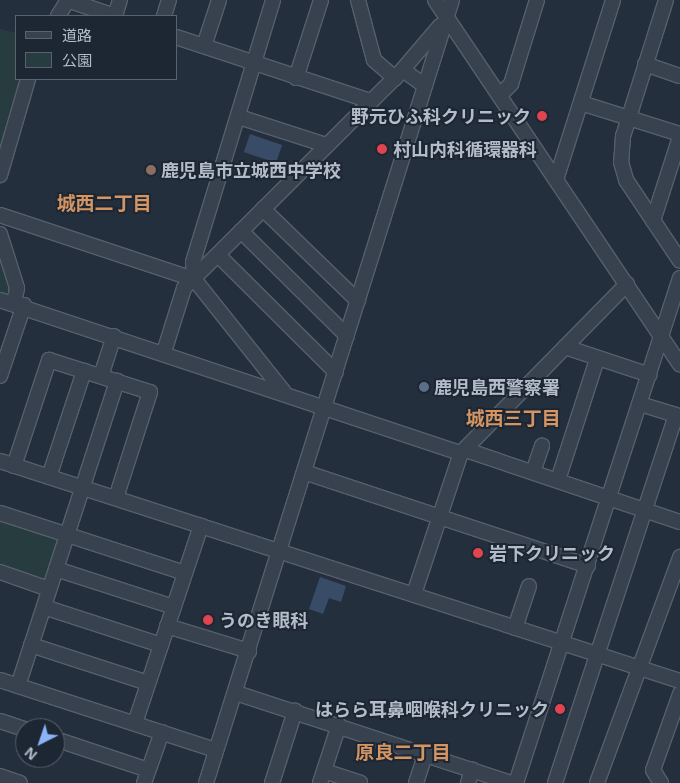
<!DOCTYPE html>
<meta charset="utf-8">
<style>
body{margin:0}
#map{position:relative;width:680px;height:783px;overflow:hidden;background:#242f3e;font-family:"Noto Sans","Noto Sans JP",sans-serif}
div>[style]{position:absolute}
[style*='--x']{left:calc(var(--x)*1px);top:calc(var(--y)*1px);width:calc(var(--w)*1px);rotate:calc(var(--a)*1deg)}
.green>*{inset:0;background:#263c3f}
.water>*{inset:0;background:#394c67;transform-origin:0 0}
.roads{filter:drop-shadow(1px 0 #565f6c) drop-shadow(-1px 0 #565f6c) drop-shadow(0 1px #565f6c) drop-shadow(0 -1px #565f6c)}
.minor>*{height:14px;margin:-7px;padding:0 7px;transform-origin:7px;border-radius:7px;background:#38414e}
.dots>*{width:14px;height:14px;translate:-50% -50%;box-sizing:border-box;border:2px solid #1d2633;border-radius:50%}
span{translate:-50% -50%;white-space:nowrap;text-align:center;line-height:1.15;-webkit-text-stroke:4px #1d2633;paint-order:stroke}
.poi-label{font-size:18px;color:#b4bcc9;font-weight:700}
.right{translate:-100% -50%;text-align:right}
.left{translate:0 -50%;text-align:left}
.neighbourhood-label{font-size:19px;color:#d59563;font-weight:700}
.legend{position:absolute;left:15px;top:15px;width:162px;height:65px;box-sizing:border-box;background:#1d2633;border:1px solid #59626f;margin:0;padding:6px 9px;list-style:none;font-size:15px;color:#b4bcc9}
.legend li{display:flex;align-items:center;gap:10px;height:25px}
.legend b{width:25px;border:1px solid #59626f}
.north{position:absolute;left:15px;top:718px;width:50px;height:50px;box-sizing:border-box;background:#1d2633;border:1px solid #59626f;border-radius:50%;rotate:221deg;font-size:14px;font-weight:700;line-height:20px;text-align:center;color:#b4bcc9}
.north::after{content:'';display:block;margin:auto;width:18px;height:22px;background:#8ab4f8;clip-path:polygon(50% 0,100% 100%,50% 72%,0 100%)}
</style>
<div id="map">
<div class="green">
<i style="clip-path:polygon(0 29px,16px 33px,16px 79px,20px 79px,0 165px)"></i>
<i style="clip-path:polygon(0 248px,13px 288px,7px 293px,0 292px)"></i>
<i style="clip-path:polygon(0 518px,61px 540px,47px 582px,0 570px)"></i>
</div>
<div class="water">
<i style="left:250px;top:134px;width:34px;height:19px;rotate:19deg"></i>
<i style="clip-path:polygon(320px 577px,346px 586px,341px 602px,329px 598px,323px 614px,309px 609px)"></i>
</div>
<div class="roads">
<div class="minor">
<i style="--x:67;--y:0;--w:51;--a:18.4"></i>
<i style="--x:358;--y:0;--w:62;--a:75.1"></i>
<i style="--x:374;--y:60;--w:28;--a:41"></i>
<i style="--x:435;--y:0;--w:439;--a:56.1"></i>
<i style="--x:666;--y:0;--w:143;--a:107.5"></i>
<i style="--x:623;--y:136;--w:26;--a:94"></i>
<i style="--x:621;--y:162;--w:19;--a:74"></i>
<i style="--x:626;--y:180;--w:97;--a:56.3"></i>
<i style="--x:58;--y:16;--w:19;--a:-58"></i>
<i style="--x:115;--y:16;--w:17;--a:-73"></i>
<i style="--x:164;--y:16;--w:17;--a:-73"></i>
<i style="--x:176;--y:37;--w:205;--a:18.2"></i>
<i style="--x:204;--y:46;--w:48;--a:-71.9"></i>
<i style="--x:645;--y:64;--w:37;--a:19"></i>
<i style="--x:403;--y:70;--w:27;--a:36"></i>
<i style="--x:296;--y:78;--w:82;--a:-72.2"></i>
<i style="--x:500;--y:95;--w:16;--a:-45"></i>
<i style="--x:511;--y:84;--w:88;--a:-72.8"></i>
<i style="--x:581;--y:103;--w:104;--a:17.4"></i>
<i style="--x:239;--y:117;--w:91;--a:17.8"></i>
<i style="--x:0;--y:175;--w:100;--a:-73.7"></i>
<i style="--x:556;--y:180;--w:189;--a:-72.4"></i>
<i style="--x:263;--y:209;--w:132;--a:44.1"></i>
<i style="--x:0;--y:215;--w:204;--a:18.3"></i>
<i style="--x:194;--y:279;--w:144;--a:51.5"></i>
<i style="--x:653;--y:221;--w:88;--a:-72.2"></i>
<i style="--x:241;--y:231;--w:149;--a:44.7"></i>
<i style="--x:0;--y:234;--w:57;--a:72.5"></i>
<i style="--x:17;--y:288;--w:15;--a:101"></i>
<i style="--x:218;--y:255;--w:166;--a:44.8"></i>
<i style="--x:194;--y:279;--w:17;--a:-93"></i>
<i style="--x:193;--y:262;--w:274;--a:-73"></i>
<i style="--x:0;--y:300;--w:486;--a:18.4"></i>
<i style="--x:565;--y:347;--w:89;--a:18.2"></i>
<i style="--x:164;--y:352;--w:67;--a:-72.6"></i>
<i style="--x:184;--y:288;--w:302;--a:-44.9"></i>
<i style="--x:398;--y:75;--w:65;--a:-49.4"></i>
<i style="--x:0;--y:376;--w:75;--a:-71.3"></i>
<i style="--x:101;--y:376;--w:42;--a:-72"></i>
<i style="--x:466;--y:450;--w:226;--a:18.6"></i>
<i style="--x:0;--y:461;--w:715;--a:17.93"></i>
<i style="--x:14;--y:466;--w:112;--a:-71.7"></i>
<i style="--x:49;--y:360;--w:106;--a:17.6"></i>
<i style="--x:150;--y:392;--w:111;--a:107.8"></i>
<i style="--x:304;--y:472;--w:299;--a:18.3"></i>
<i style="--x:533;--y:472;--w:28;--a:-71"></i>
<i style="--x:49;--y:477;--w:112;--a:-71.7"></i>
<i style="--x:558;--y:480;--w:127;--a:-72.1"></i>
<i style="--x:0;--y:513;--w:194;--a:18"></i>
<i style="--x:56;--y:569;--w:124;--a:17.9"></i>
<i style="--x:0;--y:572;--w:52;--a:19.1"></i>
<i style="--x:414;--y:594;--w:149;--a:-71.6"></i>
<i style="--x:461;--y:453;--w:237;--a:-45.5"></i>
<i style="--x:44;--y:607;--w:123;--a:18"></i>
<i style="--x:167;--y:626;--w:86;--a:17"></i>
<i style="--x:515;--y:628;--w:44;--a:-71.6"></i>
<i style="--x:31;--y:645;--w:123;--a:18"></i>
<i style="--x:0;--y:680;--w:227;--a:18"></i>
<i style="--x:18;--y:686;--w:321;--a:-72"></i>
<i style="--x:236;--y:693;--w:289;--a:18.1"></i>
<i style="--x:0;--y:721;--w:26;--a:18"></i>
<i style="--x:135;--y:723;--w:208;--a:-71.5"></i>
<i style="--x:55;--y:739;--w:98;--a:18.4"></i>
<i style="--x:324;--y:771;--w:38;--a:18"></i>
<i style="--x:0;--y:776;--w:21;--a:19"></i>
<i style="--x:144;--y:783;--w:54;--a:-70.6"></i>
<i style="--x:206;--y:783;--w:821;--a:-72.56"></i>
<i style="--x:272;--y:783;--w:76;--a:-72.3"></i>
<i style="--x:320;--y:783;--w:61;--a:-71.9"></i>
<i style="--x:416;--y:783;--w:29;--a:-72"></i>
<i style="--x:468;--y:783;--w:14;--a:-73"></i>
<i style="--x:516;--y:783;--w:531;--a:-72.01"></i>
<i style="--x:555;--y:783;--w:387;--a:-71.8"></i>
<i style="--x:676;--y:415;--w:38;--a:-163"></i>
<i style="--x:597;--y:783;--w:241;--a:-69.8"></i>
<i style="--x:661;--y:783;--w:15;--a:-122"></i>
<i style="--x:653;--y:770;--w:81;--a:-70.4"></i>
</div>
</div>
<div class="dots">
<i style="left:542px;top:116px;background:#e0444e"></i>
<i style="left:382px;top:149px;background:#e0444e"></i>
<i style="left:151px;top:170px;background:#8d6e63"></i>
<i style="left:424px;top:387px;background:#5c6f8a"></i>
<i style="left:478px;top:553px;background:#e0444e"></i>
<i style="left:208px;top:620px;background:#e0444e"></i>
<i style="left:560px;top:709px;background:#e0444e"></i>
</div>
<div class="poi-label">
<span class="right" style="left:531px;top:116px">野元ひふ科クリニック</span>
<span class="left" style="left:393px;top:149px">村山内科循環器科</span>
<span class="left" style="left:161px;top:170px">鹿児島市立城西中学校</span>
<span class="left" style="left:434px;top:387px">鹿児島西警察署</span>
<span class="left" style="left:489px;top:553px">岩下クリニック</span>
<span class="left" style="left:219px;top:620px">うのき眼科</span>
<span class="right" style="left:549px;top:709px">はらら耳鼻咽喉科クリニック</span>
</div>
<div class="neighbourhood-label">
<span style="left:104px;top:204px">城西二丁目</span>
<span style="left:513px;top:419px">城西三丁目</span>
<span style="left:403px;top:753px">原良二丁目</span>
</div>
<ul class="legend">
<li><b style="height:6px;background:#38414e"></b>道路</li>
<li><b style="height:14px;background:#263c3f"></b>公園</li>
</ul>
<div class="north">N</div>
</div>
